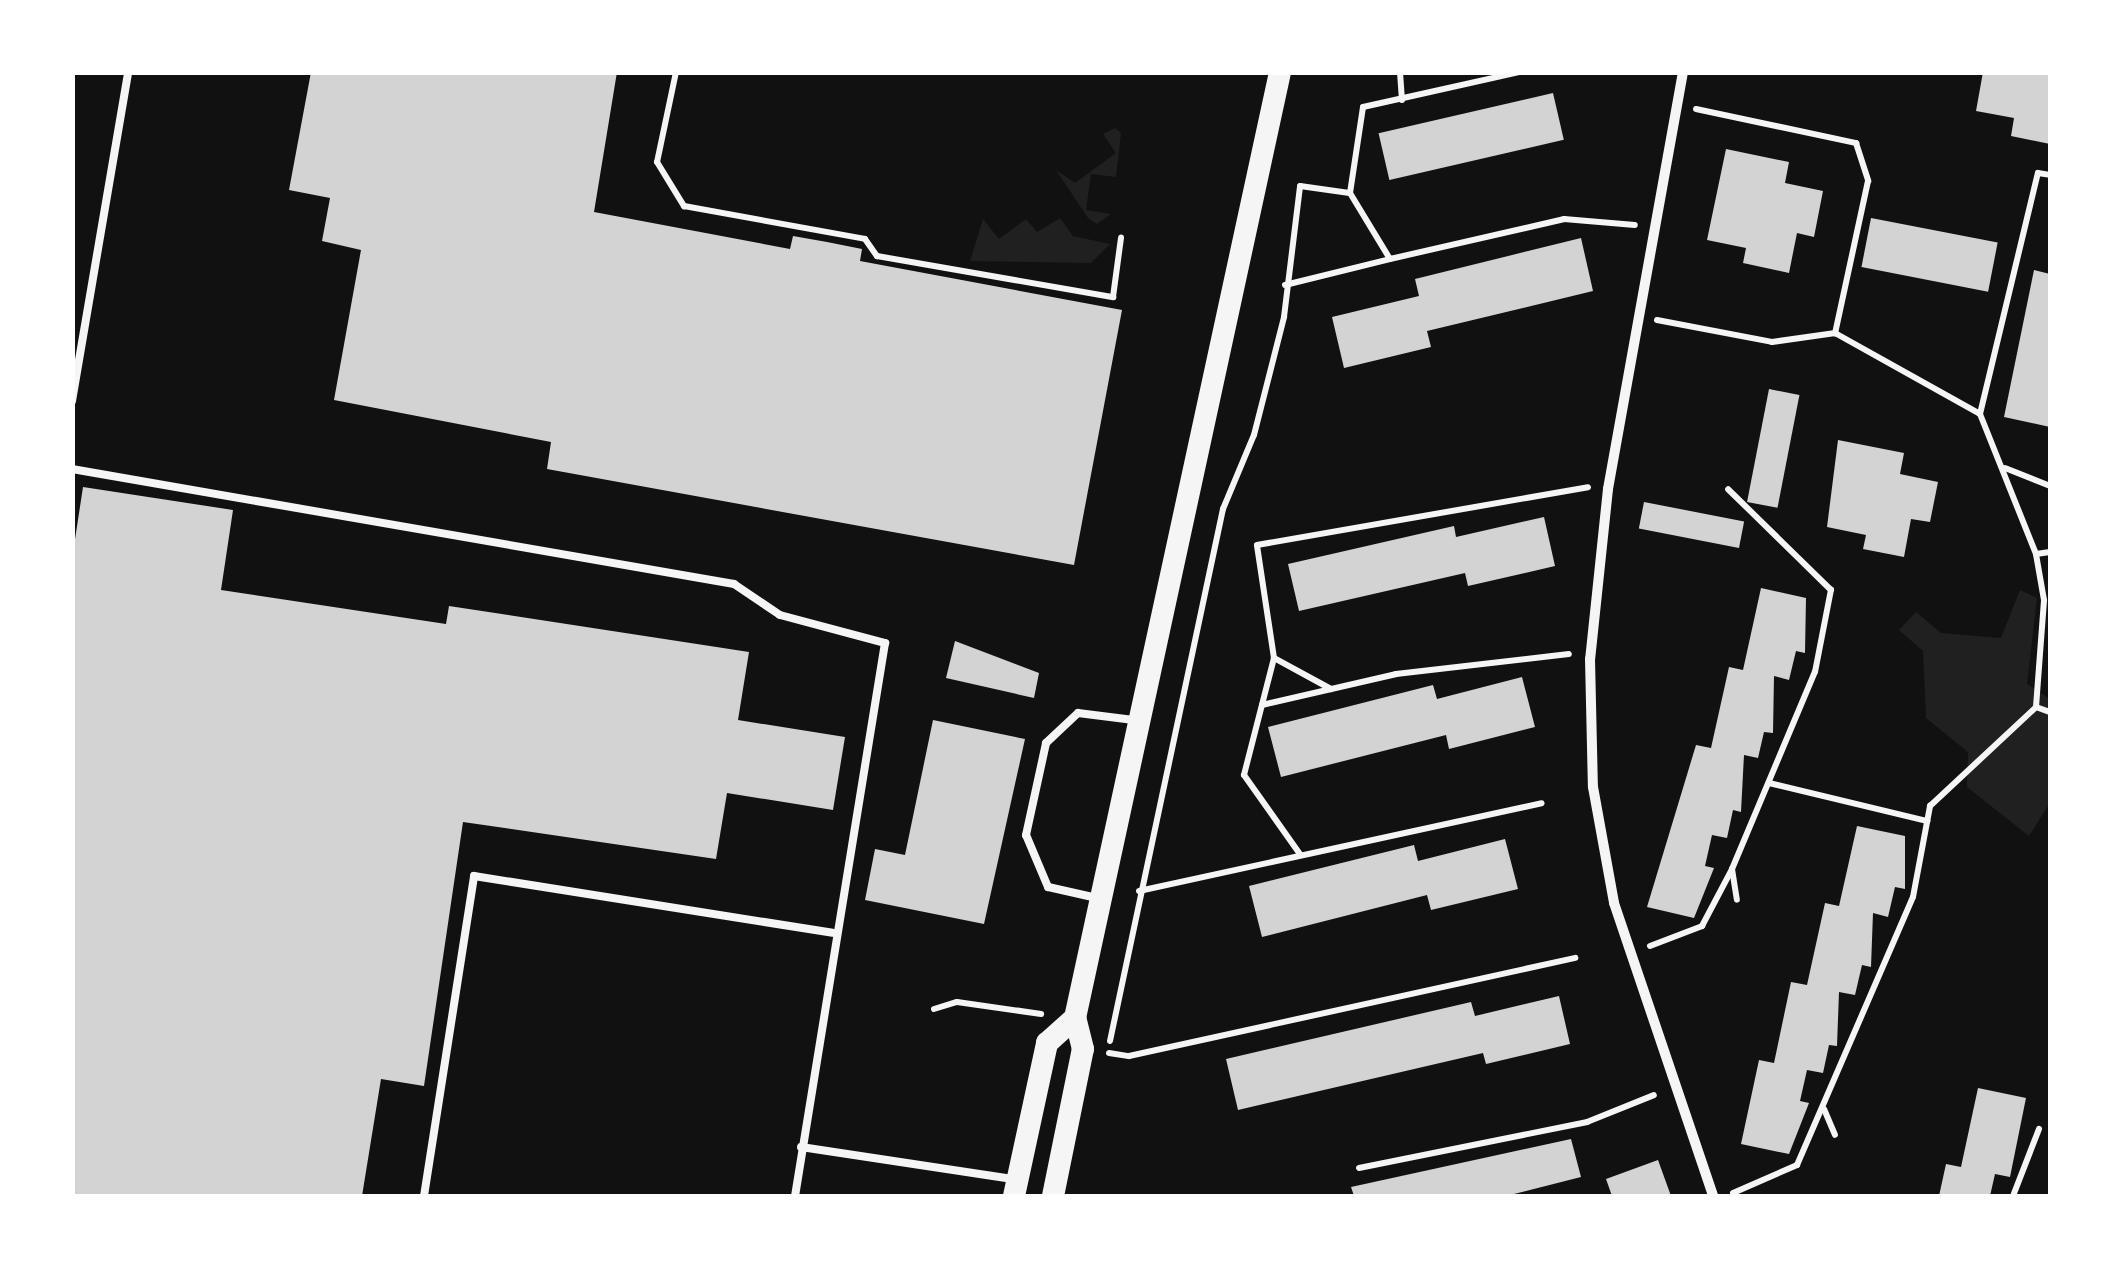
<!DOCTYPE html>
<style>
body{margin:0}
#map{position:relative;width:2123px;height:1269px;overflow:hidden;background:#111;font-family:Georgia,serif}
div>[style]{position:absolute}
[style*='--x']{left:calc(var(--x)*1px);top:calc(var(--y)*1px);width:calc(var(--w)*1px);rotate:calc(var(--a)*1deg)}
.green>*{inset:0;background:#202020}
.building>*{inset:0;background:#d3d3d3;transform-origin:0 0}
.path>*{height:6px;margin:-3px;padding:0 3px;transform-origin:3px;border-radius:3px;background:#f5f5f5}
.service>*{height:8px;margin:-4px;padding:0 4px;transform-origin:4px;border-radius:4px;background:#f5f5f5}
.minor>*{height:10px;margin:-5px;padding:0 5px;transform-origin:5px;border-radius:5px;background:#f5f5f5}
.primary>*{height:22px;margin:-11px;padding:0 11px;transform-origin:11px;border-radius:11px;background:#f5f5f5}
span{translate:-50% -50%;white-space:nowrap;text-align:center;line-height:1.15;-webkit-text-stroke:10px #fff;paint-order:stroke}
.frame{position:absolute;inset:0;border:75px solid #fff;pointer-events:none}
</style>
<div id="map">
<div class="green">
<i style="clip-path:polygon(1115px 128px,1121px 133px,1116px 177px,1091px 174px,1086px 210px,1111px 214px,1097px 224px,1088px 218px,1056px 170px,1075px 183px,1116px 153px,1103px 134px)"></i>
<i style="clip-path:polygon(1060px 218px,1073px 236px,1110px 244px,1091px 263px,970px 261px,983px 219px,999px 239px,1026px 219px,1037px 232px)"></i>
<i style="clip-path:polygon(2020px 590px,2037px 598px,2027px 684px,2050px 699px,2050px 803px,2029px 836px,1967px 787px,1968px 752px,1926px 718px,1923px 651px,1899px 630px,1916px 612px,1941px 633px,2001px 638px)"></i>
</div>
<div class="building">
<i style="clip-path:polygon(311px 72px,617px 72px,594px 212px,790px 249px,793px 236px,827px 242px,862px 249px,860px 261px,1122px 310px,1074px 565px,547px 469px,551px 442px,334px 400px,361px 250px,322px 241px,330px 198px,289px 190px)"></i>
<i style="clip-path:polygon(1983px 72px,2050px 72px,2050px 144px,2011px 136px,2014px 118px,1976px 111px)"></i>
<i style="left:1553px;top:93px;width:48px;height:179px;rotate:77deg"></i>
<i style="clip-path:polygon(1726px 149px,1789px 162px,1785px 183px,1823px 191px,1814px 237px,1797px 233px,1789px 273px,1743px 263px,1746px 248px,1707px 240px)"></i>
<i style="left:1871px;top:218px;width:129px;height:50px;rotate:11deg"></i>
<i style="clip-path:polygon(1581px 238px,1593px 291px,1427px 331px,1431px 347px,1344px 368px,1332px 317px,1419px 296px,1415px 279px)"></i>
<i style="clip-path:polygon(2034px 270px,2050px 274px,2050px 427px,2004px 417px)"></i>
<i style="left:1769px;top:389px;width:31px;height:115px;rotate:11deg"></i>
<i style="clip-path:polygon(1838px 440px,1904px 453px,1900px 474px,1938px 482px,1930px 522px,1911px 519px,1904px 557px,1863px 549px,1866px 535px,1827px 527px)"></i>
<i style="clip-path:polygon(83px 487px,233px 510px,221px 590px,446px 624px,449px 606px,749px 652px,738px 720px,845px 737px,833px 810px,727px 793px,716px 859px,463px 822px,424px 1086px,381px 1079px,362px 1196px,72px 1196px,72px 559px)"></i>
<i style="left:1644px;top:502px;width:102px;height:27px;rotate:11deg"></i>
<i style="clip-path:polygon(1544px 517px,1555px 566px,1468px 586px,1465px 573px,1299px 611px,1288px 564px,1454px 526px,1456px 537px)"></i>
<i style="clip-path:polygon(1761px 588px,1806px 598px,1805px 653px,1796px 651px,1789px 680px,1774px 676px,1773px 733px,1764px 732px,1758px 758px,1744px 755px,1741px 812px,1733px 810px,1727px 838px,1712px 835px,1705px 866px,1714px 868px,1694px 918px,1647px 907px,1696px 745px,1711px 748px,1729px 667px,1743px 670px)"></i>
<i style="clip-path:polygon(955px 641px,1039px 673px,1034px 698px,946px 678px)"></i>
<i style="clip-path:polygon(1522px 677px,1535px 727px,1449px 749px,1446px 735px,1281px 777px,1268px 727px,1433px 685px,1437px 699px)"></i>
<i style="clip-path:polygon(933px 720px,1025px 739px,984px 924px,865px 900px,875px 849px,905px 855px)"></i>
<i style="clip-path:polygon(1857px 826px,1905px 836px,1905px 889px,1895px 887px,1888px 917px,1873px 913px,1871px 967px,1862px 965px,1855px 995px,1839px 992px,1837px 1046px,1829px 1045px,1823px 1073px,1807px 1070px,1800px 1101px,1809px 1103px,1789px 1154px,1741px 1144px,1759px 1060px,1774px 1063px,1791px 982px,1807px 985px,1825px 903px,1839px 906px)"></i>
<i style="clip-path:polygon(1505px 839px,1518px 889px,1431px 910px,1427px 895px,1262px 937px,1249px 886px,1414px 845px,1418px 861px)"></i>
<i style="clip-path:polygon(1559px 996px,1570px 1044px,1486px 1064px,1483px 1053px,1238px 1110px,1226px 1059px,1471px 1002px,1475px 1016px)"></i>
<i style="clip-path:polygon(1978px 1088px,2026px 1098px,2010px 1177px,1995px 1174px,1990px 1196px,1939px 1196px,1946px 1164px,1961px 1167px)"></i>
<i style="clip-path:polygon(1571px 1139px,1581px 1177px,1506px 1196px,1354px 1196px,1351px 1187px)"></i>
<i style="clip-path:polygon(1658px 1160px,1671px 1196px,1612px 1196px,1606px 1179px)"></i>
</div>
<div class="path">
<i style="--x:676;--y:72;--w:92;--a:101.9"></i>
<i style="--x:657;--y:162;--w:52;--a:58.5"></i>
<i style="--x:684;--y:206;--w:184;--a:10.3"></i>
<i style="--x:865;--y:239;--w:21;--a:55"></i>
<i style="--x:877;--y:256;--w:240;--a:9.9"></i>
<i style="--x:1113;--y:297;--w:60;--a:-82.3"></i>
<i style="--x:1400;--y:72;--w:28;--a:86"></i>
<i style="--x:1696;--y:109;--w:164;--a:12"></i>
<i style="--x:1856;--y:143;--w:40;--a:72"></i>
<i style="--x:1868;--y:181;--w:156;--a:102.2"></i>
<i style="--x:1350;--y:193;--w:87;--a:-81.4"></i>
<i style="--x:1363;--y:107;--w:161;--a:-12.6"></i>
<i style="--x:1285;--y:285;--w:108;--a:-13.9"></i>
<i style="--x:1657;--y:320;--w:117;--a:10.8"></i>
<i style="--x:1772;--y:342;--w:64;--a:-8.1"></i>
<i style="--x:1835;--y:333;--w:166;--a:29.2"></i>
<i style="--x:1980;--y:414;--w:151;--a:68.2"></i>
<i style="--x:1980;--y:414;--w:248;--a:-76.5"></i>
<i style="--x:2038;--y:173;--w:12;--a:9"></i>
<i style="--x:2005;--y:468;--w:48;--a:21.8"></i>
<i style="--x:1274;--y:658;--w:121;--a:104.4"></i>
<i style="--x:1244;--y:775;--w:97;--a:54.7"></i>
<i style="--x:1331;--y:689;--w:65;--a:-151.5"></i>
<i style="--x:1274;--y:658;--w:114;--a:-98.6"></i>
<i style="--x:1257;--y:545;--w:336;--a:-9.9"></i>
<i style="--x:1262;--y:705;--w:138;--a:-13"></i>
<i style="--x:1396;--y:674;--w:174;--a:-6.6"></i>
<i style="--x:2036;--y:707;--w:15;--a:20"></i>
<i style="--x:1769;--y:783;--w:163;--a:13.5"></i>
<i style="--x:1732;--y:869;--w:31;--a:81"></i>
<i style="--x:1139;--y:891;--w:412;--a:-12.3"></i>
<i style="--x:1650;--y:946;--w:56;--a:-21"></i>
<i style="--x:1702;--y:926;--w:64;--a:-62.2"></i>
<i style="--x:1732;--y:869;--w:214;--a:-67.2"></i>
<i style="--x:1815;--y:672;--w:84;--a:-79"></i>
<i style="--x:1831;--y:590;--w:144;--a:-135.6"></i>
<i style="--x:934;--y:1009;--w:24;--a:-17"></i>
<i style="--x:957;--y:1002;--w:85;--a:8.1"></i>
<i style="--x:1110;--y:1041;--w:544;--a:-78.01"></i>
<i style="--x:1223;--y:509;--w:80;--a:-67.3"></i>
<i style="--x:1254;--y:435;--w:122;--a:-75.7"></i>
<i style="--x:1284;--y:317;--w:132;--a:-83"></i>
<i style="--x:1300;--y:186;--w:50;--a:8"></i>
<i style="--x:1350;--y:193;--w:77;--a:58.8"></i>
<i style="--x:1390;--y:259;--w:179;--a:-12.9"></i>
<i style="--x:1564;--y:219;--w:71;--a:4.8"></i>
<i style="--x:1109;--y:1053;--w:20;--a:9"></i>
<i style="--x:1129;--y:1056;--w:457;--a:-12.4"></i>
<i style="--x:1824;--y:1109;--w:28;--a:67"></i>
<i style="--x:1359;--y:1168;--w:233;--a:-11.4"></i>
<i style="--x:1587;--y:1122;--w:72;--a:-21.9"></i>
<i style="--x:1733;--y:1193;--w:70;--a:-23.6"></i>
<i style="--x:1797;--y:1165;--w:292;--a:-66.6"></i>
<i style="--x:1913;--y:897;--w:93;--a:-79.4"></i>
<i style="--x:1930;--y:806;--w:145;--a:-43"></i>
<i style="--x:2036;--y:707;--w:107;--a:-85.7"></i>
<i style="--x:2044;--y:600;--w:47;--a:-99.9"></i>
<i style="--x:2036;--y:554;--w:14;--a:-8"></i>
<i style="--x:2013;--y:1196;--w:72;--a:-68.8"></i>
</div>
<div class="service">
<i style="--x:72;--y:401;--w:334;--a:-80.3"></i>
<i style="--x:72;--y:469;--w:672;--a:9.85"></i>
<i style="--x:734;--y:584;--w:55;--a:34"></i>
<i style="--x:780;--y:615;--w:109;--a:14.9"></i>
<i style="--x:885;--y:643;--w:560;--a:99.24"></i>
<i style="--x:1097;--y:898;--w:50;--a:-167.3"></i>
<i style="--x:1048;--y:887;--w:56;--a:-112.9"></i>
<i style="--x:1026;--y:835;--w:94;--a:-77.7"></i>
<i style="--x:1046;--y:743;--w:44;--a:-43.2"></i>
<i style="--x:1078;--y:713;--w:56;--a:7.1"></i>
<i style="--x:801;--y:1147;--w:214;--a:8.6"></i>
<i style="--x:424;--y:1196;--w:324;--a:-81.1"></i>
<i style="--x:474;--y:876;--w:363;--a:9"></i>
</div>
<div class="minor">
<i style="--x:1683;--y:72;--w:424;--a:100.2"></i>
<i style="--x:1608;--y:489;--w:171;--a:96"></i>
<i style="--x:1590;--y:659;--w:128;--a:88.7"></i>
<i style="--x:1593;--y:787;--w:118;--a:79.7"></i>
<i style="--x:1614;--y:903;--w:309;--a:71.3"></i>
</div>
<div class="primary">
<i style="--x:1014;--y:1196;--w:157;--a:-77.8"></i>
<i style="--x:1047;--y:1043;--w:38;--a:-42"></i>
<i style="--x:1053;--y:1196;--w:150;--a:-78.5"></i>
<i style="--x:1083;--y:1049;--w:32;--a:-104"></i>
<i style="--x:1075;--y:1018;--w:968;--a:-77.77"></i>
</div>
<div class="frame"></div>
</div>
